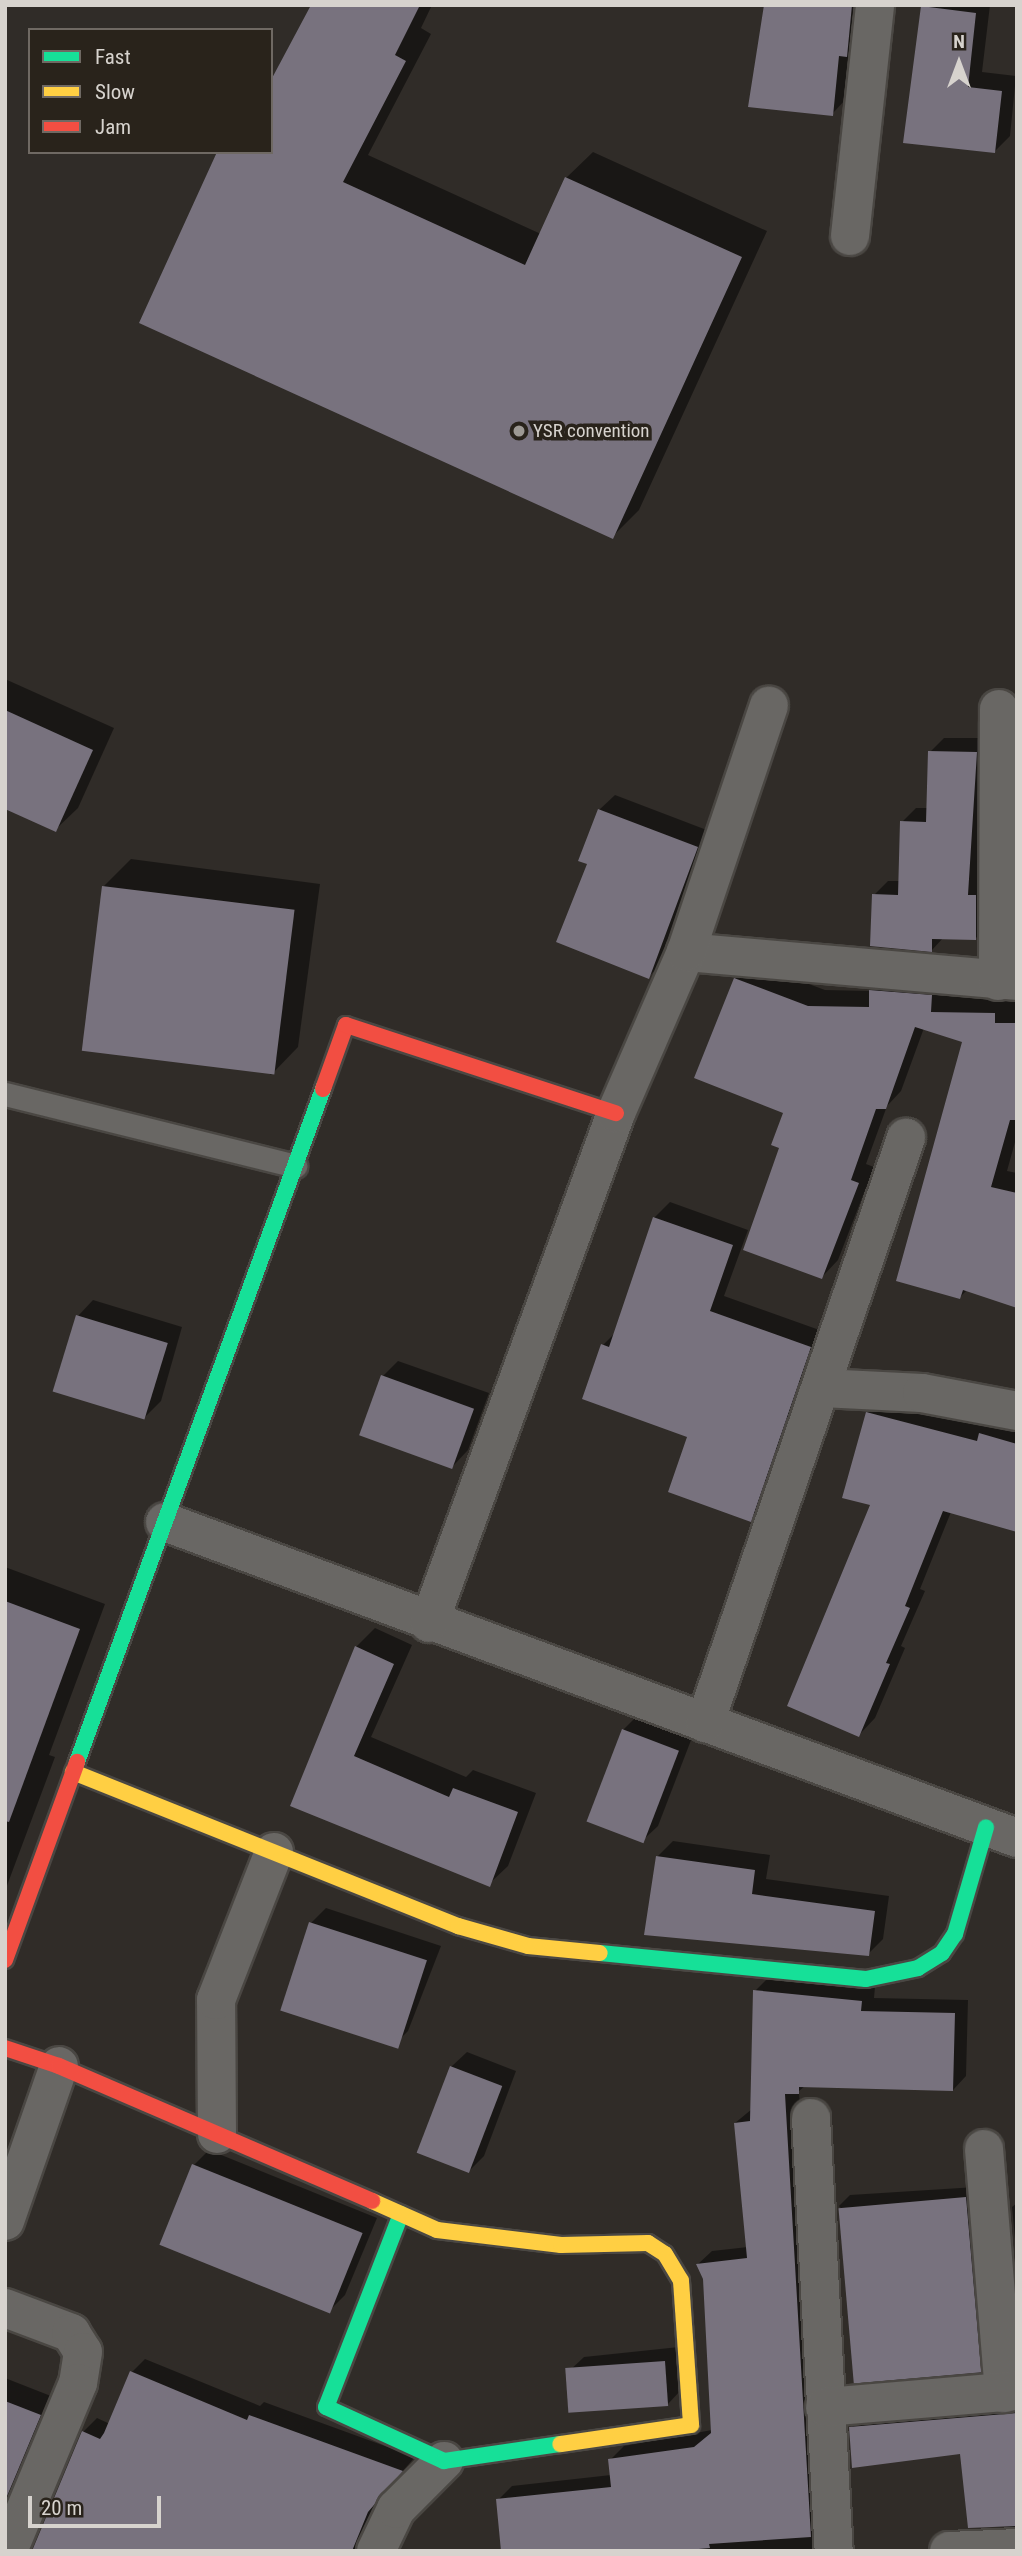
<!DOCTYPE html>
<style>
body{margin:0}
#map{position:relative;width:1022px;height:2556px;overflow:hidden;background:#302c28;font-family:"Roboto Condensed",sans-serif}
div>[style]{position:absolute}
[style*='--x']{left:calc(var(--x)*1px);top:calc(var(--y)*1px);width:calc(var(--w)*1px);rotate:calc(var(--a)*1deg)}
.shadow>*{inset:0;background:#0007}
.building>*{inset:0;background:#78727e;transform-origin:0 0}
.roads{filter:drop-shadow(2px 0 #4a4743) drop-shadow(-2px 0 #4a4743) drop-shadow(0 2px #4a4743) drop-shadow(0 -2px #4a4743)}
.lane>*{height:23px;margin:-11.5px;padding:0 11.5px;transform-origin:11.5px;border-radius:11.5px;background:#696764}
.street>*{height:38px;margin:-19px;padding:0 19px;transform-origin:19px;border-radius:19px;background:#696764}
.fast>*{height:16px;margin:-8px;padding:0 8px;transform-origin:8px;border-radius:8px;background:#16e098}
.slow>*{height:16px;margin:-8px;padding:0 8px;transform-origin:8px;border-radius:8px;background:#ffcf43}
.jam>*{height:16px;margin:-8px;padding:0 8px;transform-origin:8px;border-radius:8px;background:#f24e42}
.dots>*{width:19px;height:19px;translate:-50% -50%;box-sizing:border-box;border:4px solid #29231b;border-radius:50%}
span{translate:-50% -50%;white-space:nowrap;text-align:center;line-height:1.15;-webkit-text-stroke:7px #29231b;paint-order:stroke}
.poi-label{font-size:19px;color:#d7d3ce}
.left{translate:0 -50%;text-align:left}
.frame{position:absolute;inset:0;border:7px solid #d7d3ce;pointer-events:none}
.legend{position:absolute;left:28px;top:28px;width:245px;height:126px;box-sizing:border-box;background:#29231b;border:2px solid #6f6963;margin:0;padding:9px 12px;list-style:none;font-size:21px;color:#d7d3ce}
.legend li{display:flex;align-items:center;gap:14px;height:35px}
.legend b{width:35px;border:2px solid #6f6963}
.north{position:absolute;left:924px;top:28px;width:70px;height:70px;-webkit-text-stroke:5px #29231b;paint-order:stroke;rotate:0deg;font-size:19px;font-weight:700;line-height:28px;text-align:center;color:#d7d3ce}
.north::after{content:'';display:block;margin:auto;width:24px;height:32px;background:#d7d3ce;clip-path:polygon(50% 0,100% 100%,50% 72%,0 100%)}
.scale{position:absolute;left:28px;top:2496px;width:133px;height:32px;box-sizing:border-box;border:4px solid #d7d3ce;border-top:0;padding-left:9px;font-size:21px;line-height:24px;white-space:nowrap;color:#d7d3ce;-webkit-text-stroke:5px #29231b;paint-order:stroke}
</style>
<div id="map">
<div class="shadow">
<i style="clip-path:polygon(318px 5px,432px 5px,421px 28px,431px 34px,368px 155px,541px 234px,566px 178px,593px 152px,767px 231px,639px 510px,612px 537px,271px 152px)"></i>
<i style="clip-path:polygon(765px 5px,866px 5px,847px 98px,832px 114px,750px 105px)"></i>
<i style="clip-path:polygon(924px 5px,990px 5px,982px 72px,1016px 76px,1010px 136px,995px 151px)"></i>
<i style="clip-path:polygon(5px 679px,114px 728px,78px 808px,55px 830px,5px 807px)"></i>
<i style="clip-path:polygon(944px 738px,990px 738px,989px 924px,976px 938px,944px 937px,932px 950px,874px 895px,888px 881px,900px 881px,902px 822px,916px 808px,928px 808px,930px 752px)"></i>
<i style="clip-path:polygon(615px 795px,712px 832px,664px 962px,648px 977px,590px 863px,599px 810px)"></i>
<i style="clip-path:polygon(131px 859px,320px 884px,298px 1047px,271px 1075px,104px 886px)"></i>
<i style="clip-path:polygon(752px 963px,825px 990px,871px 991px,887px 974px,947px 980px,947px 996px,1017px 997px,1017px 1135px,1007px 1171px,1017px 1173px,1017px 1307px,967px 1290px,960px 1297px,965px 1041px,924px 1028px,901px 1091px,887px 1106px,866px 1164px,874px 1167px,838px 1260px,822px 1277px,785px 1112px,735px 979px)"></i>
<i style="clip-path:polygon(670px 1202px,748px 1230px,724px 1296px,825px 1332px,766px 1504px,751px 1520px,689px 1435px,603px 1345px,615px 1333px,654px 1218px)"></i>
<i style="clip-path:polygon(93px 1300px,182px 1327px,161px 1401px,145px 1417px,78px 1316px)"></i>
<i style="clip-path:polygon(398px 1361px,489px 1393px,468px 1450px,453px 1466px,383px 1376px)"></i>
<i style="clip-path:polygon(884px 1397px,1017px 1423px,1017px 1529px,951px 1512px,920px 1589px,925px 1591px,901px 1646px,905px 1648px,875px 1718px,859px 1735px,872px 1504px,867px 1413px)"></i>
<i style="clip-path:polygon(5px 1567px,105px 1604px,49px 1755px,55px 1757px,5px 1891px)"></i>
<i style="clip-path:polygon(375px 1628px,412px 1645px,371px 1737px,466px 1777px,473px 1770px,536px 1793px,508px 1866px,489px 1884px,293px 1805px,356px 1647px)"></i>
<i style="clip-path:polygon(639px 1714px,693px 1735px,658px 1826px,642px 1841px,623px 1730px)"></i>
<i style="clip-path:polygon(673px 1841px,770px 1855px,766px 1879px,889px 1896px,883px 1939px,868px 1954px,657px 1857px)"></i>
<i style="clip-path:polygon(326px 1908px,441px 1946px,408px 2031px,392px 2047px,311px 1923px)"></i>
<i style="clip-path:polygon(769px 1977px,875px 1987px,874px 1998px,968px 2000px,966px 2076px,953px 2090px,805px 2086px,799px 2091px,825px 2538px,834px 2551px,503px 2551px,498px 2500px,512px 2486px,611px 2475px,610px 2460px,624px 2446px,712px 2430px,705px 2279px,698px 2264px,712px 2251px,748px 2247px,735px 2123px,752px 2109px,755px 1991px)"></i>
<i style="clip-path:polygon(467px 2052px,516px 2071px,484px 2156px,468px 2172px,451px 2067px)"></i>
<i style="clip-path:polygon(209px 2150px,377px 2218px,345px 2295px,329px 2311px,194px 2165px)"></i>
<i style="clip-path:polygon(976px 2187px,991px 2359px,980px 2370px,839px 2206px,850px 2195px)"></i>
<i style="clip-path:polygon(1017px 2203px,1017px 2260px,1012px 2207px)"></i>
<i style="clip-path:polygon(679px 2347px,682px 2389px,667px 2405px,568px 2372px,584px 2357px)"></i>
<i style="clip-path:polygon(145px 2359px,260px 2406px,264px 2402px,415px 2457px,381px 2496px,359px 2551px,37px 2551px,83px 2432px,97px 2418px,110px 2424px,132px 2372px)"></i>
<i style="clip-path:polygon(5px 2378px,56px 2398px,5px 2525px)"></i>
<i style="clip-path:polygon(1017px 2402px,1017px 2527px,970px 2526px,962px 2452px,851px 2428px,865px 2414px)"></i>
</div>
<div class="building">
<i style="clip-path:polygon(311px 5px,420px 5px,395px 55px,406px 61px,343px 182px,525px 265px,565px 177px,742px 257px,613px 539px,139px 323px,217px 152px,271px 152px,271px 80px)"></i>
<i style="clip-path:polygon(764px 5px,852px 5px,847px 57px,839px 56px,833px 116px,748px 107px)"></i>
<i style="clip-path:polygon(921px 6px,976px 13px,968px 87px,1002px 91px,995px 153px,903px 143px)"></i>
<i style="clip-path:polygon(5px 710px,93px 750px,56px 832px,5px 809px)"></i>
<i style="clip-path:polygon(928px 751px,977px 752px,968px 895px,976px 895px,976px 940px,932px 939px,932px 952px,870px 946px,872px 894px,898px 895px,900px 821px,926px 822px)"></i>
<i style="clip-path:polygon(598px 809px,698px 847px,649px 979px,556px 942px,587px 864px,578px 861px)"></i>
<i style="left:102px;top:886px;width:194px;height:166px;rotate:7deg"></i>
<i style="clip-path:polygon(734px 978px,808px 1006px,869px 1007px,869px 990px,932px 995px,931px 1012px,995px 1013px,995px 1023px,1017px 1023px,1017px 1120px,1010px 1120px,991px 1187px,1017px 1193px,1017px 1308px,963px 1290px,960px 1299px,896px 1281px,962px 1042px,915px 1027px,886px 1109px,876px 1109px,851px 1180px,859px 1183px,822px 1279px,743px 1250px,779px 1148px,771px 1145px,783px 1113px,694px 1078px)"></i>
<i style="clip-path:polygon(653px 1217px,733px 1245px,710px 1311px,811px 1347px,751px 1522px,668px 1492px,687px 1437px,582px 1399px,601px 1344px,609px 1347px)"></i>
<i style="left:76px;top:1315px;width:96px;height:80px;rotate:17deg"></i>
<i style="left:381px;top:1375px;width:99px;height:64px;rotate:20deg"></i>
<i style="clip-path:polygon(866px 1412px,977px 1441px,979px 1433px,1017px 1444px,1017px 1532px,943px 1511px,905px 1606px,910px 1608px,886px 1663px,890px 1664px,859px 1737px,787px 1706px,870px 1505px,842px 1498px)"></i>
<i style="clip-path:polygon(5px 1601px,80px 1629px,9px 1822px,5px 1821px)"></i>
<i style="clip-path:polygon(355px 1646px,394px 1664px,354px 1756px,449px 1797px,453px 1788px,518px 1812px,490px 1887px,290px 1806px)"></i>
<i style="left:622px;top:1729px;width:61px;height:99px;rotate:21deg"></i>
<i style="clip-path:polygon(656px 1856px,755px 1870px,752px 1894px,875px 1911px,869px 1956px,644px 1935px)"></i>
<i style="left:309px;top:1922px;width:124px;height:93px;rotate:18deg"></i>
<i style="clip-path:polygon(753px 1990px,862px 2001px,861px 2011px,955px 2013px,953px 2091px,799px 2087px,799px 2094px,785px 2094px,811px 2537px,709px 2544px,710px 2548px,676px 2551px,501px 2551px,496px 2499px,611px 2487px,608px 2459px,694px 2447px,711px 2433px,703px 2279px,696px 2264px,747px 2258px,734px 2123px,750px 2121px)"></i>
<i style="left:450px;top:2066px;width:56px;height:93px;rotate:21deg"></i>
<i style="left:192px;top:2164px;width:184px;height:87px;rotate:22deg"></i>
<i style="left:966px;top:2197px;width:176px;height:128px;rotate:85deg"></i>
<i style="left:665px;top:2361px;width:45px;height:100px;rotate:86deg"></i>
<i style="clip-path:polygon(130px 2371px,247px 2420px,249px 2415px,403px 2471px,368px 2512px,352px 2551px,32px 2551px,82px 2431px,100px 2439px,104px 2433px)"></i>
<i style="clip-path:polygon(5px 2401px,41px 2415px,5px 2501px)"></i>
<i style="clip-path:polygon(1017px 2413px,1017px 2526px,968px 2528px,960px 2454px,852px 2468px,849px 2427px)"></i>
</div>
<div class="roads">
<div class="lane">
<i style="--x:5;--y:1094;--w:299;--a:13.9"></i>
</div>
<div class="street">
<i style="--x:850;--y:236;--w:232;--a:-83.8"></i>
<i style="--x:686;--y:952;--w:332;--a:5"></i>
<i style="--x:998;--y:981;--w:272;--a:-89.8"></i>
<i style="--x:822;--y:1388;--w:100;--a:2.9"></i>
<i style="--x:922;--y:1393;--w:97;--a:10.7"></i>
<i style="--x:165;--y:1522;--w:909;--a:20.35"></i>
<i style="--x:429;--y:1623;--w:543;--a:-69.86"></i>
<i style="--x:616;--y:1113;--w:176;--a:-66.5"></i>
<i style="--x:686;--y:952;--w:260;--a:-71.4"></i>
<i style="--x:705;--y:1723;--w:619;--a:-71.04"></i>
<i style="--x:811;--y:2118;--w:434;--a:87"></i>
<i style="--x:217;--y:2134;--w:134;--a:-90.4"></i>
<i style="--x:216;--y:2000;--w:159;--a:-68.6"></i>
<i style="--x:984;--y:2149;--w:245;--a:85.3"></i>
<i style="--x:5;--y:2221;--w:164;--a:-70.8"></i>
<i style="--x:5;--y:2308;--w:71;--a:20.7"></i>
<i style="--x:71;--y:2333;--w:22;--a:58"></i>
<i style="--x:83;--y:2352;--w:31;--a:99"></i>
<i style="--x:78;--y:2383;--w:182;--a:112.6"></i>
<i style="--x:825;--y:2407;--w:193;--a:-4.8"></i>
<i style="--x:376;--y:2551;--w:47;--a:-64.5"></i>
<i style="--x:396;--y:2509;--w:68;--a:-45"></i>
<i style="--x:949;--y:2551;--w:68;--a:-2.5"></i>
</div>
<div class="fast">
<i style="--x:77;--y:1762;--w:717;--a:-69.92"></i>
<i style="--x:600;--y:1953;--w:267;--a:5.6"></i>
<i style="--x:866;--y:1979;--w:53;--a:-11.9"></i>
<i style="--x:918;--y:1968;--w:28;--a:-32"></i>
<i style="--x:942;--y:1953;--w:23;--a:-56"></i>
<i style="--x:955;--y:1934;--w:111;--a:-73.8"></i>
<i style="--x:401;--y:2214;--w:207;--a:111.2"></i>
<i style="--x:326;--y:2407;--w:130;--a:24.6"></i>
<i style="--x:444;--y:2461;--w:117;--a:-8.3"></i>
</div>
<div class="slow">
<i style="--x:73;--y:1772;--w:415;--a:21.8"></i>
<i style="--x:458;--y:1926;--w:73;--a:15.9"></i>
<i style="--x:528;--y:1946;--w:72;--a:5.6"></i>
<i style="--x:372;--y:2201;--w:71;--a:24"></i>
<i style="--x:437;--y:2230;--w:125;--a:6.9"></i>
<i style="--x:561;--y:2245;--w:87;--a:-1.3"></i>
<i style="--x:648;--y:2243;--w:20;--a:33"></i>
<i style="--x:665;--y:2254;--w:31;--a:59"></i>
<i style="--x:681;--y:2281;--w:144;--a:86"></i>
<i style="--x:691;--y:2425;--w:132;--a:171.7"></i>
</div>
<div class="jam">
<i style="--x:323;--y:1089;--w:68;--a:-70.2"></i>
<i style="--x:346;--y:1025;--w:284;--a:18.1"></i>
<i style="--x:5;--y:1960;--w:211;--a:-70"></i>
<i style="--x:5;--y:2048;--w:57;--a:18.4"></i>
<i style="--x:59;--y:2066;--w:341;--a:23.3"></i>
</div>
</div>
<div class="dots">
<i style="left:519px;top:431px;background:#9d9994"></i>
</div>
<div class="poi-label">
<span class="left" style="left:533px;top:431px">YSR convention</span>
</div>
<div class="frame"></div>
<ul class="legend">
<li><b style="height:9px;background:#16e098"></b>Fast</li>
<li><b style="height:9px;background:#ffcf43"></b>Slow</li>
<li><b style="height:9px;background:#f24e42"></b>Jam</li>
</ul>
<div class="north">N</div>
<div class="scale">20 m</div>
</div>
